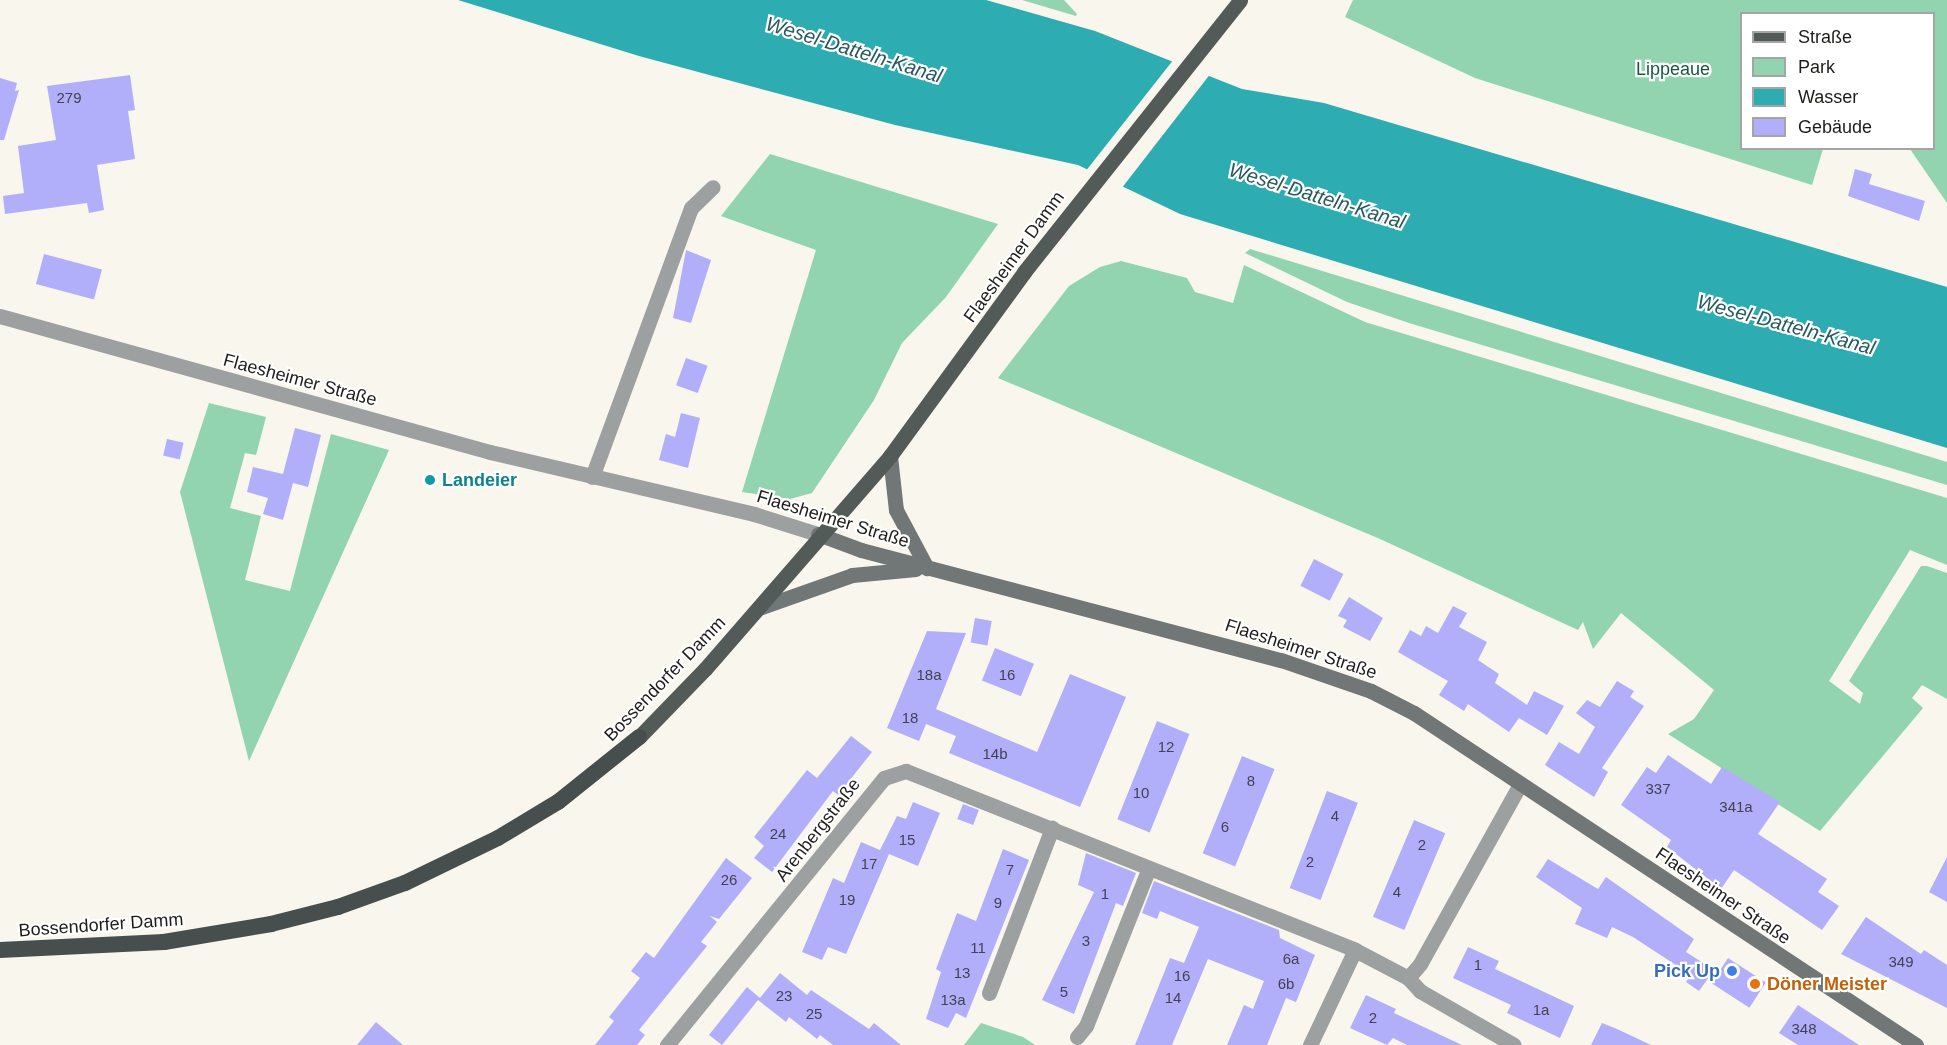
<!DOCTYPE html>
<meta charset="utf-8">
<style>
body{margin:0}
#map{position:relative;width:1947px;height:1045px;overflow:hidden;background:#f8f6ed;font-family:Arial,sans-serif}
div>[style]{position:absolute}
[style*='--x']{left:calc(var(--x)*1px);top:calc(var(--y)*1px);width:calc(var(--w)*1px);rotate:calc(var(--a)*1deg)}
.green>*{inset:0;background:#91d4af}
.water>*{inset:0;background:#2dadb2}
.pier>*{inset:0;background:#f8f6ed}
.building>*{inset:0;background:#b1affa;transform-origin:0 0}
.minor>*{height:15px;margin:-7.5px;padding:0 7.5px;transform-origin:7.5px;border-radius:7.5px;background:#9ca0a0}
.secondary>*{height:15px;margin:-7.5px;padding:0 7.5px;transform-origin:7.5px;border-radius:7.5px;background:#717776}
.primary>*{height:15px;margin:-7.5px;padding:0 7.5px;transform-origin:7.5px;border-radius:7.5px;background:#535b59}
.trunk>*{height:16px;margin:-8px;padding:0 8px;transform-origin:8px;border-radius:8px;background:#464f4d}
.dots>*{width:16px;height:16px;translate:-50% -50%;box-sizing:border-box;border:3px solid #fff;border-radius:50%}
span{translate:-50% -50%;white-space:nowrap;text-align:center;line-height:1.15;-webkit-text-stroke:4.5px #fff;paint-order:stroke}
.number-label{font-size:15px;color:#434252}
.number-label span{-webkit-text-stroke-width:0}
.park-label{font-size:18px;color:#18583b}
.street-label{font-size:18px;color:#1e1d1a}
.culture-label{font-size:18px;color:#0d838f;font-weight:700}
.left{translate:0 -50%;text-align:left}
.shop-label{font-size:18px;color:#366cbe;font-weight:700}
.right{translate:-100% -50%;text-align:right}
.food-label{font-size:18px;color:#c56008;font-weight:700}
.water-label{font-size:20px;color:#275a5c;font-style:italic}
.legend{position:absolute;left:1740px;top:12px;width:195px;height:138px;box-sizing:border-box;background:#fff;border:2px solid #a5a5a3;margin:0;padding:8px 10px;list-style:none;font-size:18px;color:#1e1d1a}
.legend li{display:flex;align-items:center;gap:12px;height:30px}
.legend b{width:30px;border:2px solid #a5a5a3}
</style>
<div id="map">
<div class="green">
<i style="clip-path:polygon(1022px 0,1064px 0,1077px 14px,1076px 16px)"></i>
<i style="clip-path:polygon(1353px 0,1947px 0,1947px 203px,1910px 149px,1934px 148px,1934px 14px,1742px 14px,1742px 148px,1823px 149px,1812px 185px,1475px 78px,1345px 17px)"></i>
<i style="clip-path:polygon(770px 154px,998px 224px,946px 297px,902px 343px,874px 400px,812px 493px,790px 499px,742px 492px,816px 250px,721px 216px)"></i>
<i style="clip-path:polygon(1250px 249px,1947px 462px,1947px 485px,1409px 323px,1347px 302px,1245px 253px)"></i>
<i style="clip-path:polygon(1121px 261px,1187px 278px,1195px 292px,1233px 303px,1244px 265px,1365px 322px,1947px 498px,1947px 565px,1910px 550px,1829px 681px,1860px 704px,1863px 693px,1849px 681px,1921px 566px,1927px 566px,1947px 573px,1947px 699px,1922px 685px,1912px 698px,1923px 708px,1820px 831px,1668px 734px,1694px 719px,1714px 690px,1621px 613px,1593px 649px,1583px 622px,1578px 630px,1380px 539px,998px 378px,1069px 286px,1100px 267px)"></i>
<i style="clip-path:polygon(209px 403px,266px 417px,256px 455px,245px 453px,230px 508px,261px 516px,245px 580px,290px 591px,331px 434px,389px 450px,249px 761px,180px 492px)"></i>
<i style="clip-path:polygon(981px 1023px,1023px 1037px,1035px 1045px,964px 1045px)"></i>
</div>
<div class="water">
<i style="clip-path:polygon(458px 0,986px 0,1095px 31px,1242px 89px,1324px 103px,1947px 287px,1947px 448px,1180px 214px,1078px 165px,895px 125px,639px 56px)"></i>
</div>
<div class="pier">
<i style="clip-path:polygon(1174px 59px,1211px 73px,1121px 189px,1085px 172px)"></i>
</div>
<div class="building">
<i style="clip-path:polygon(130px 75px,135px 110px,128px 111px,135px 159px,97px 165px,104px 210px,89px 213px,87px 203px,5px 214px,3px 196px,24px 193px,18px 146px,56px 140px,47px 86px)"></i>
<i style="clip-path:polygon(0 78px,17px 83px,15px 91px,19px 90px,4px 140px,0 140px)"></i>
<i style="clip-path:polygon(1855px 169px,1872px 174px,1869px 184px,1925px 201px,1919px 221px,1848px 196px)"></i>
<i style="clip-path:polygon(686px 250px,711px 260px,691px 323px,673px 318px)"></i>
<i style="left:44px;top:254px;width:60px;height:31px;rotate:15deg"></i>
<i style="left:686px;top:358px;width:23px;height:29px;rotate:20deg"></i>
<i style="clip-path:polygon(681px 413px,700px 418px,688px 468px,659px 460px,666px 434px,675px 437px)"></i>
<i style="clip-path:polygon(295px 428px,321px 435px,308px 487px,293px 483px,283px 520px,263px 514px,268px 498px,247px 492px,253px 467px,283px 474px)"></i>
<i style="left:167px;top:439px;width:17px;height:17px;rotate:13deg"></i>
<i style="left:1314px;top:559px;width:33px;height:30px;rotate:27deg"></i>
<i style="clip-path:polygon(1349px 597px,1383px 618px,1370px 641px,1343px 627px,1347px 620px,1338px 616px)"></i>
<i style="clip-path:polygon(1453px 606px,1467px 613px,1459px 627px,1487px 642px,1478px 660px,1499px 674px,1495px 683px,1527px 705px,1534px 691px,1564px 706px,1547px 735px,1519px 718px,1509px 732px,1468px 704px,1464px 711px,1439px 695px,1448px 681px,1398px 652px,1410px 630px,1421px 636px,1426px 626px,1438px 633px)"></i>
<i style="left:975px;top:618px;width:17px;height:25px;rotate:10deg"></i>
<i style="clip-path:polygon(927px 631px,966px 633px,936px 709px,1037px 752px,1070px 674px,1126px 697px,1080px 807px,949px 753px,956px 736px,926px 724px,919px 741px,887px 728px)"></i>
<i style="left:995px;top:648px;width:42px;height:35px;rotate:22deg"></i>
<i style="clip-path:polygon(1617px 681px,1634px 691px,1630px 697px,1644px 706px,1602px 768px,1608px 772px,1594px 797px,1545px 765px,1559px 742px,1579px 754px,1595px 727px,1576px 713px,1587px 700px,1600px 707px)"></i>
<i style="left:1157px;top:721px;width:35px;height:106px;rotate:22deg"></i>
<i style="clip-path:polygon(851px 736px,872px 752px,838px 795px,833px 791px,772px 872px,754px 858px,764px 846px,754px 837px,807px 770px,817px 778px)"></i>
<i style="clip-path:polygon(1668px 755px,1711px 784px,1722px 767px,1780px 802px,1758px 834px,1827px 879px,1818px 892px,1839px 906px,1822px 930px,1734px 870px,1721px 889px,1667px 847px,1671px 840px,1621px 805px,1647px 767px,1656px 773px)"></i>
<i style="left:1242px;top:756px;width:35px;height:105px;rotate:22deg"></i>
<i style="left:1327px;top:791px;width:33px;height:104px;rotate:21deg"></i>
<i style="clip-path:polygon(913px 802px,940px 813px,918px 866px,889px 854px,846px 954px,828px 947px,822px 960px,802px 952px,833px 878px,844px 883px,861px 842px,880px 850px,897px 816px,906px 819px)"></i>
<i style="left:963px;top:804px;width:17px;height:16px;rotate:21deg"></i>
<i style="left:1414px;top:820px;width:34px;height:105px;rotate:23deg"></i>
<i style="clip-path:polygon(1003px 849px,1029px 860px,966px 1018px,956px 1013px,948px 1028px,926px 1019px,941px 972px,936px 969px,957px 913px,976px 921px)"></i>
<i style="clip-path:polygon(1086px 853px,1136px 873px,1123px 906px,1116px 903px,1074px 1014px,1042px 1000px,1094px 892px,1078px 885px)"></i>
<i style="clip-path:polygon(1947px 857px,1947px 902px,1929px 892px)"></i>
<i style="clip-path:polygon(726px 858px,752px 878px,719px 919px,710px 916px,717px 922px,701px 942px,707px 946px,639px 1030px,645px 1035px,637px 1045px,595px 1045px,614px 1021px,609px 1017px,640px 978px,631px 971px,646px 952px,654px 958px)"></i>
<i style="clip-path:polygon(1548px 859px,1598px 889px,1606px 877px,1694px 939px,1686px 952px,1714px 970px,1699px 991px,1686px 982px,1691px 975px,1633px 937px,1612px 927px,1607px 938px,1575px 924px,1582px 908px,1536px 877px)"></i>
<i style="clip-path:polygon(1154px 881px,1279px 930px,1280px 938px,1315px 955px,1296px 1002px,1286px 998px,1267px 1045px,1227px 1045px,1244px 1005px,1253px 1009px,1264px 981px,1208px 959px,1172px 1045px,1135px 1045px,1170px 958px,1184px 963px,1199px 927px,1160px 911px,1157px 919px,1142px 913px)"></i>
<i style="clip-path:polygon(1866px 917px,1921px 954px,1924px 950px,1947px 965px,1947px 1008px,1841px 954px)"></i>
<i style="clip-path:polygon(1468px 947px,1499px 961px,1495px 969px,1574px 1006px,1560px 1038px,1507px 1013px,1511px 1005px,1453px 978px)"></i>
<i style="left:1728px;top:958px;width:45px;height:30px;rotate:33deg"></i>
<i style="clip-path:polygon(780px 973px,807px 995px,811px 990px,869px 1029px,874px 1023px,901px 1045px,833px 1045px,820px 1035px,817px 1039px,789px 1017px,786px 1022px,758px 1000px,722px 1045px,709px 1035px,747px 987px,760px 998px)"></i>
<i style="clip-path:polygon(1366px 995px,1396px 1009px,1394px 1013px,1462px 1045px,1407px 1045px,1393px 1038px,1387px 1045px,1350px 1028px)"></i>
<i style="clip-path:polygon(1798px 1005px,1859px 1045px,1798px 1045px,1779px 1033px)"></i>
<i style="clip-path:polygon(376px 1022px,403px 1045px,357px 1045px)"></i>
<i style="clip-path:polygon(1602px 1023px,1617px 1029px,1651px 1045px,1591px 1045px)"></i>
</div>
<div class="minor">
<i style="--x:0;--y:316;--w:509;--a:15.51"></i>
<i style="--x:490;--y:452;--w:271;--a:13.2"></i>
<i style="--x:754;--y:514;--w:67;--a:17.4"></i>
<i style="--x:592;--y:477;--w:287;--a:-69.8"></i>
<i style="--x:691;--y:208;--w:30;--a:-44"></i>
<i style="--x:1408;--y:978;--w:18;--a:47"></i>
<i style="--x:1420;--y:991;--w:108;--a:29.9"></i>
<i style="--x:989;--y:993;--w:177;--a:-69.1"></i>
<i style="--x:1077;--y:1037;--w:14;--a:-51"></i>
<i style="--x:1086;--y:1026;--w:168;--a:-68.3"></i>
<i style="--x:667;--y:1045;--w:344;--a:-50.9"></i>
<i style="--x:884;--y:778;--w:23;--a:-18"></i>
<i style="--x:906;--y:771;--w:483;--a:21.7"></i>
<i style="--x:1310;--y:1045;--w:105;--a:-64.7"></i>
<i style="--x:1355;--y:950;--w:60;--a:27.8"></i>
<i style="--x:1408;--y:978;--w:18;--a:-49"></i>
<i style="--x:1420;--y:964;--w:206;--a:-60.9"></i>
</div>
<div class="secondary">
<i style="--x:890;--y:456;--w:54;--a:83.7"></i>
<i style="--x:896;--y:510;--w:66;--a:61.9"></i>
<i style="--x:818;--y:534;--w:46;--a:20.4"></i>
<i style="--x:861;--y:550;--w:434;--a:14.7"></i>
<i style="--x:1281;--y:660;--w:95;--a:19"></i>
<i style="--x:1371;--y:691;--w:48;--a:27.1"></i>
<i style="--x:1414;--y:713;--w:602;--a:33.48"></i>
<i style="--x:759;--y:608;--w:99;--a:-19.5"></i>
<i style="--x:852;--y:575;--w:64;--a:-5.4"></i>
</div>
<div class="primary">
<i style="--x:639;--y:737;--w:95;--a:-45.9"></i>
<i style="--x:705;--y:669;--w:282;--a:-49"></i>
<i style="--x:890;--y:456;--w:228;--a:-53.9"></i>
<i style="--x:1024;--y:272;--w:347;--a:-51.5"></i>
</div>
<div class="trunk">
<i style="--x:0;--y:950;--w:164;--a:-2.8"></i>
<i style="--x:164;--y:942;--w:109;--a:-9.5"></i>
<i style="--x:271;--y:924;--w:69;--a:-14.2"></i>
<i style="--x:338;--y:907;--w:71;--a:-19.7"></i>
<i style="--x:405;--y:883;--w:103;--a:-25.8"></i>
<i style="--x:498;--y:838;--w:70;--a:-31"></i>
<i style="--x:558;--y:802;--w:104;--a:-38.7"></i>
</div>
<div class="dots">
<i style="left:430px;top:480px;background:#0f9aa8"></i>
<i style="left:1732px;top:971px;background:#3f7fe0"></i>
<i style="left:1755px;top:984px;background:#e8710a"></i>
</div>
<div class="number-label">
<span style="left:69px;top:98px">279</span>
<span style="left:929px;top:675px">18a</span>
<span style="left:1007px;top:675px">16</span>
<span style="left:910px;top:718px">18</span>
<span style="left:1166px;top:747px">12</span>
<span style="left:995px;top:754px">14b</span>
<span style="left:1251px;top:781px">8</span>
<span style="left:1658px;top:789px">337</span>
<span style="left:1141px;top:793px">10</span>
<span style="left:1736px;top:807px">341a</span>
<span style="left:1335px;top:816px">4</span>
<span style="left:1225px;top:827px">6</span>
<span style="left:778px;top:834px">24</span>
<span style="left:907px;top:840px">15</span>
<span style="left:1422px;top:845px">2</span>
<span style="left:1310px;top:862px">2</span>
<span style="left:869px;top:864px">17</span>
<span style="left:1010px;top:870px">7</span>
<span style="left:729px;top:880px">26</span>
<span style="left:1397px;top:892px">4</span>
<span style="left:1105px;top:894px">1</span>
<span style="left:847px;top:900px">19</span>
<span style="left:998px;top:903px">9</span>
<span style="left:1086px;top:941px">3</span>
<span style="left:978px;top:948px">11</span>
<span style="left:1291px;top:959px">6a</span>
<span style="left:1901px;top:962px">349</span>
<span style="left:1478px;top:965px">1</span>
<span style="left:962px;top:973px">13</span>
<span style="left:1182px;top:976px">16</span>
<span style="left:1286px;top:984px">6b</span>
<span style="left:1064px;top:992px">5</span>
<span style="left:784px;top:996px">23</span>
<span style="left:1173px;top:998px">14</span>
<span style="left:953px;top:1000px">13a</span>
<span style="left:1541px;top:1010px">1a</span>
<span style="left:814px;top:1014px">25</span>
<span style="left:1373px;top:1018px">2</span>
<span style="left:1804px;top:1029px">348</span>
</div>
<div class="park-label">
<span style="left:1673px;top:69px">Lippeaue</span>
</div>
<div class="street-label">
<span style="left:1014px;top:257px;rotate:-54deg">Flaesheimer Damm</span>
<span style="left:300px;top:380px;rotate:15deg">Flaesheimer Straße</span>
<span style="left:833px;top:519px;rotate:17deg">Flaesheimer Straße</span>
<span style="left:1301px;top:649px;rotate:18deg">Flaesheimer Straße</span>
<span style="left:665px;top:679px;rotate:-46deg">Bossendorfer Damm</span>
<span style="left:818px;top:830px;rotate:-52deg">Arenbergstraße</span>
<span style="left:1723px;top:896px;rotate:34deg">Flaesheimer Straße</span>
<span style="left:101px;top:925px;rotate:-4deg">Bossendorfer Damm</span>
</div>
<div class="culture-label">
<span class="left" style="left:442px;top:480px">Landeier</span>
</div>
<div class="shop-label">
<span class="right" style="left:1720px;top:971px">Pick Up</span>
</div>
<div class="food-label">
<span class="left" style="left:1767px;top:984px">Döner Meister</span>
</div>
<div class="water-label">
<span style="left:854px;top:50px;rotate:17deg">Wesel-Datteln-Kanal</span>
<span style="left:1317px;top:196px;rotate:17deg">Wesel-Datteln-Kanal</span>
<span style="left:1786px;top:325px;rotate:15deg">Wesel-Datteln-Kanal</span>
</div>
<ul class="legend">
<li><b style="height:8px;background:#535b59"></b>Straße</li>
<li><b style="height:16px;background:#91d4af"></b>Park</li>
<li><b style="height:16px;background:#2dadb2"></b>Wasser</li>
<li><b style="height:16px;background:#b1affa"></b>Gebäude</li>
</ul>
</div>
